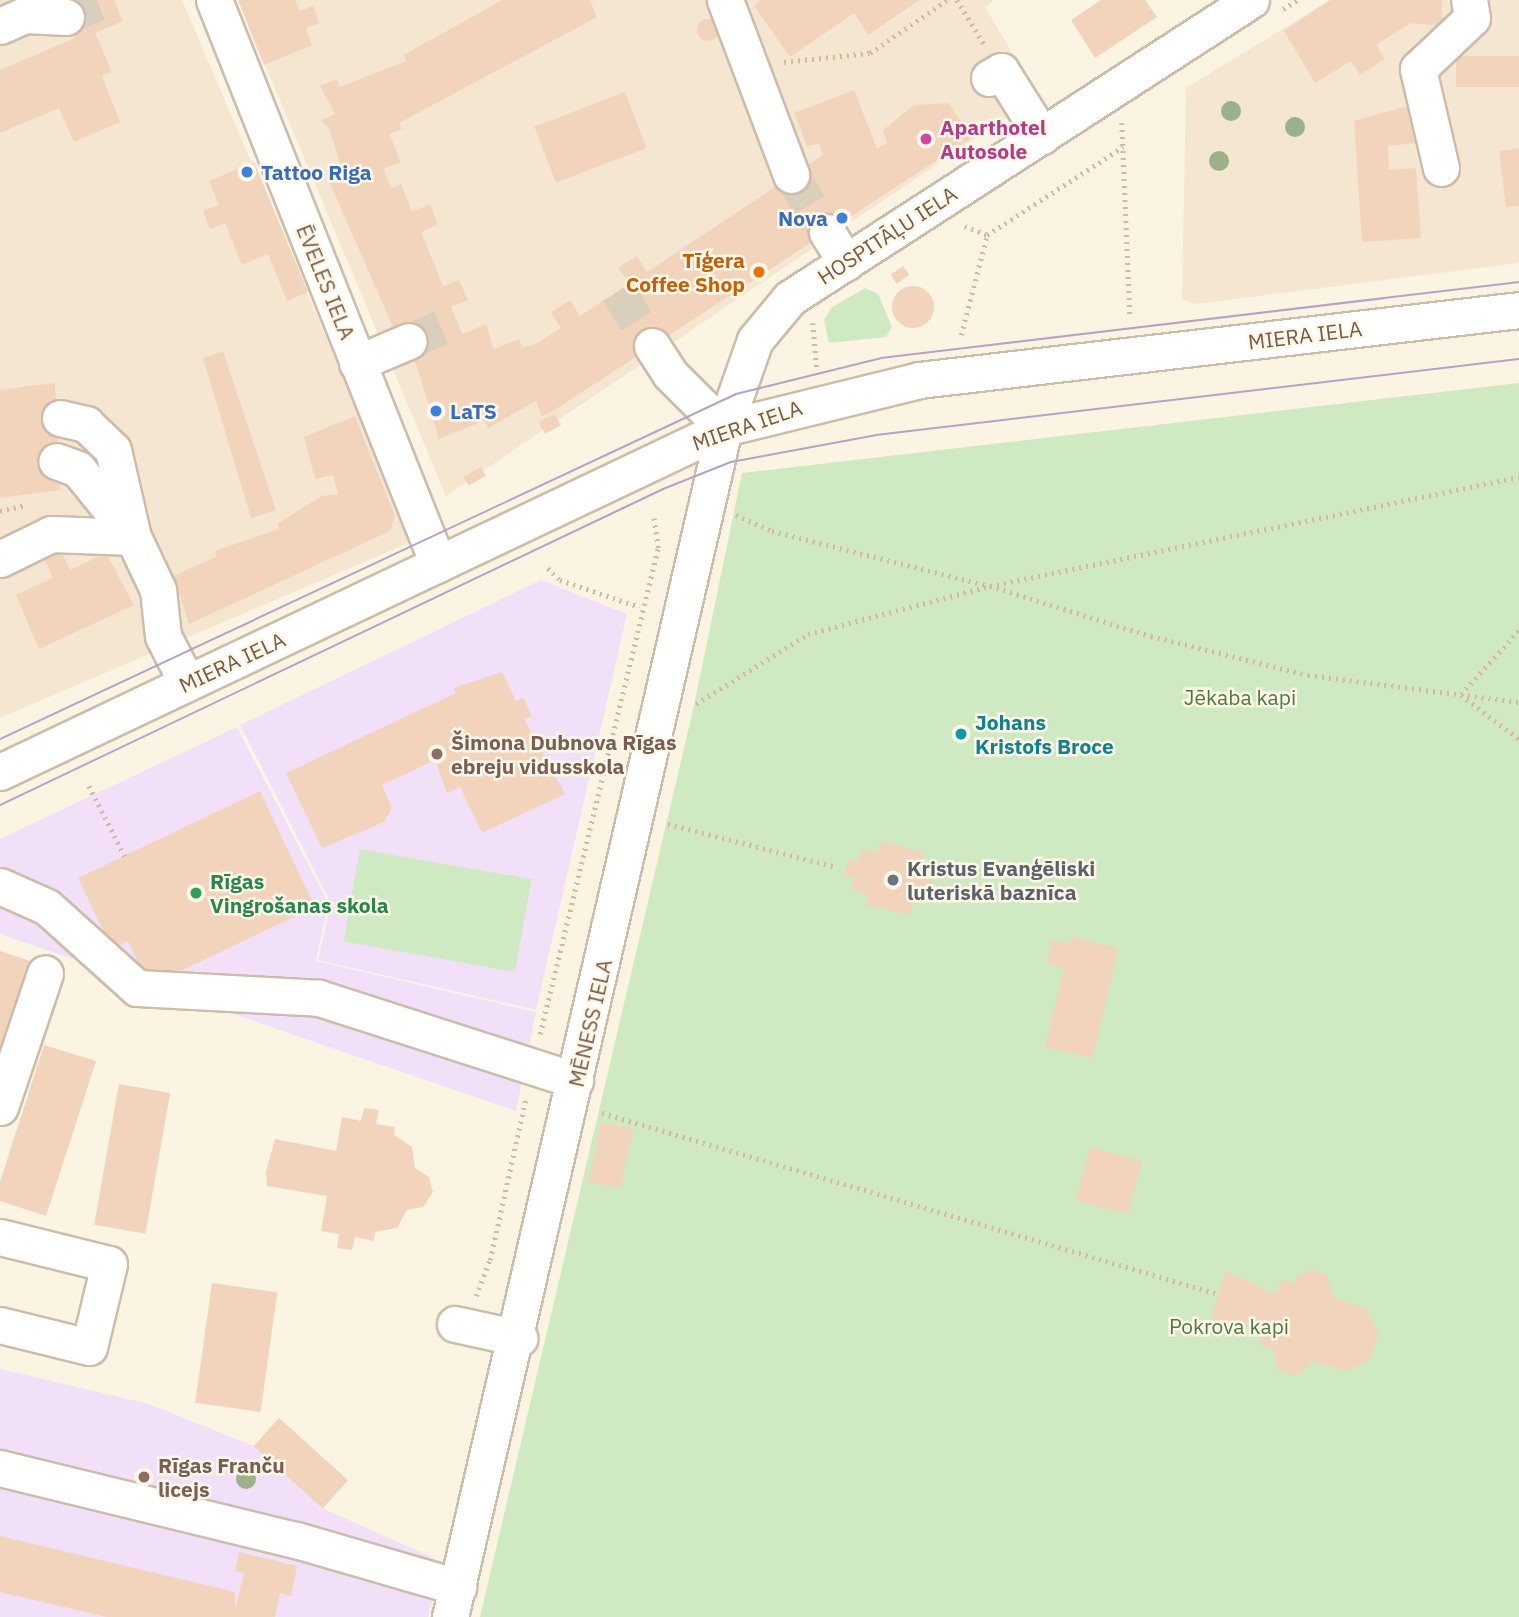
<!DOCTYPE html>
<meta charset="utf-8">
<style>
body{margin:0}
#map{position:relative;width:1519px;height:1617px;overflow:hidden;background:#fcf4e3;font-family:"IBM Plex Sans",sans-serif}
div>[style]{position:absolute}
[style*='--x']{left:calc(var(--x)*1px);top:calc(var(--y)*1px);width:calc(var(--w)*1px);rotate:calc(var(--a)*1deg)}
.residential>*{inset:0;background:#f4e6d1}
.education>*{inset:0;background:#f1e0f8}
.green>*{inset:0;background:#cfe9c2;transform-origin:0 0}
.building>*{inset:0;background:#f1d4bb;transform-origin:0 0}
.round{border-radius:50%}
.minor-tunnel>*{height:35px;margin-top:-17.5px;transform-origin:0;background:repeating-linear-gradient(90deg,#dacebc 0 35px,transparent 0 53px)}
.path>*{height:4.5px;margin-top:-2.25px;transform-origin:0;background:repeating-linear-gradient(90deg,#d6b89e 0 2px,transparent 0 7px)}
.roads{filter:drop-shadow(2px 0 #cdbcaa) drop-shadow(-2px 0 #cdbcaa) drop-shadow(0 2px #cdbcaa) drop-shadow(0 -2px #cdbcaa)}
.minor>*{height:35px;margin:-17.5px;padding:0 17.5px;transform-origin:17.5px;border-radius:17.5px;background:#fff}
.tram>*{height:2px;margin:-1px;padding:0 1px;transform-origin:1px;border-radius:1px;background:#b7a2c5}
.trees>*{width:20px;height:20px;margin:-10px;border-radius:50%;background:#9cb08a}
.dots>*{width:19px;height:19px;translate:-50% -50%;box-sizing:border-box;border:4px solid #fff8e9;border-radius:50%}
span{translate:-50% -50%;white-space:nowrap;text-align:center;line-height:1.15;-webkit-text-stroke:5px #fff8e9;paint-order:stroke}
.hotel-label{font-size:21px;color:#b23c85;font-weight:700}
.left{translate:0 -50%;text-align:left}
.shop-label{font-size:21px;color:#366cbe;font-weight:700}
.right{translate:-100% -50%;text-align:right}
.street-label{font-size:21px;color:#745b49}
.food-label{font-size:21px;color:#c56008;font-weight:700}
.park-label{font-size:21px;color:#4e7942}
.culture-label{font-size:21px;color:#0d838f;font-weight:700}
.education-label{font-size:21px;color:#785e54;font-weight:700}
.worship-label{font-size:21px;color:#5b616d;font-weight:700}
.leisure-label{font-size:21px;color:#27864d;font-weight:700}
</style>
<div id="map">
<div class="residential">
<i style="clip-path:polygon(0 0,182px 0,413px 541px,0 718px)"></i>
<i style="clip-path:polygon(238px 0,994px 0,985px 7px,1038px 96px,446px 496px)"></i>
<i style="clip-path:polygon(1330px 0,1519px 0,1519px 263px,1196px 304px,1182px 299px,1186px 88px)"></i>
</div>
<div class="education">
<i style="clip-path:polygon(541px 580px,627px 614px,536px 1010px,318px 960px,331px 903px,240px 725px)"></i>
<i style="clip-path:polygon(237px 727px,328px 903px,316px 961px,536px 1012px,516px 1111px,0 934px,0 839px)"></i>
<i style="clip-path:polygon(0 1369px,149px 1404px,254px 1446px,322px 1508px,442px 1562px,428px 1617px,0 1617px)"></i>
</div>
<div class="green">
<i style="clip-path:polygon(865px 288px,878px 294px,892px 327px,886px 337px,829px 343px,824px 320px,831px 308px)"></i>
<i style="clip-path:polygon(1519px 383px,1519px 1617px,480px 1617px,693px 710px,742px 473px)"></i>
<i style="left:360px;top:849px;width:174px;height:94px;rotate:10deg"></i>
</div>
<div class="building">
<i style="clip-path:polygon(54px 0,114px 0,123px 21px,95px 33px,112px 72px,102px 76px,120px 122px,74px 142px,59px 108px,0 133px,0 70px,75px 38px)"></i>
<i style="clip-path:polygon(238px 0,295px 0,300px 11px,313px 6px,319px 23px,306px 28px,312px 45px,264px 65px)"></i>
<i style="clip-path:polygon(502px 0,590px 0,597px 17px,399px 123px,402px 129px,389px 134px,401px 162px,383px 169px,391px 188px,401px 184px,412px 212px,430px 204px,438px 225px,421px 232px,443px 286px,459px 280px,468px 300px,451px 307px,462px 334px,486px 324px,494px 349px,519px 339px,522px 348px,536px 344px,561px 328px,551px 312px,570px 300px,580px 316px,630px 283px,618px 268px,637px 256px,647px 272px,823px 155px,819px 144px,807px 146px,794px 113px,854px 90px,877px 149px,887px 143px,883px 130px,914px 105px,949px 103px,971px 138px,553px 411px,542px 416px,536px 401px,488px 428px,485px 420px,439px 439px,404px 325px,394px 329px,328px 179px,343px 173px,329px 128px,320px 120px,335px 114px,320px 86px,337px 79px,340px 87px,406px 61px,404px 55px)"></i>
<i style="clip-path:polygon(762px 0,919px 0,868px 35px,854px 13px,790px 57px,754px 6px)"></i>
<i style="clip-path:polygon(1101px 0,1145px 0,1157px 17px,1095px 58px,1071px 20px)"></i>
<i style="clip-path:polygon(1330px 0,1442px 0,1442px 26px,1411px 23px,1376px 45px,1385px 59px,1360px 75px,1351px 61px,1315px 83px,1284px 31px)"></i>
<i class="round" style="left:697px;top:19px;width:22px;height:22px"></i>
<i style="left:1519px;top:56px;width:31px;height:63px;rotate:90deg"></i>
<i style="left:625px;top:92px;width:60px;height:97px;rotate:69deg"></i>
<i style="clip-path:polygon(1415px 104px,1416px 143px,1388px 146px,1389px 170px,1416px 168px,1421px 238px,1362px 242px,1354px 121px)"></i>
<i style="clip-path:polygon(1519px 148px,1519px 206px,1506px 207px,1499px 151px)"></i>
<i style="clip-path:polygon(254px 162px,308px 292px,287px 301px,268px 254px,242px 265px,225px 223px,210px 229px,203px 211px,219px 205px,209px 181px)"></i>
<i style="left:903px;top:266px;width:11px;height:15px;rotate:56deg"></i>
<i class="round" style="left:892px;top:286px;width:42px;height:42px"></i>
<i style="clip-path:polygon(223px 351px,276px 510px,251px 518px,203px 358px)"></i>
<i style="clip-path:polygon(55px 383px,60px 490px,0 498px,0 390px)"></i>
<i style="left:555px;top:414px;width:13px;height:18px;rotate:63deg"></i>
<i style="clip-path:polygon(355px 416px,395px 516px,390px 531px,189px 624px,174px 576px,217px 556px,215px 551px,279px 529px,278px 523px,322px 496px,338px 494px,333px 475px,315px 479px,304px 437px)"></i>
<i style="left:481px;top:467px;width:10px;height:20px;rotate:61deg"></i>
<i style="clip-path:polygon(62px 552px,70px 570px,106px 553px,134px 605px,39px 649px,16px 595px,53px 578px,45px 560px)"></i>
<i style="clip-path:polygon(502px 672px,516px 701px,523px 698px,532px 716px,524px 719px,565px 794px,482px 833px,460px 787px,447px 793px,435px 760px,382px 785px,392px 808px,384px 822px,322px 848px,286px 773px,456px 693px,454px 688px)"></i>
<i style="clip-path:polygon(260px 791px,315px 907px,149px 986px,128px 941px,112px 949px,78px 878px)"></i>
<i style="clip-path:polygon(880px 841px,925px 853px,921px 870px,934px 882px,932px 894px,915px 895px,910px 915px,866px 905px,868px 894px,852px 890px,855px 878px,844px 877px,849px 858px,859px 861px,861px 849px,878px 852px)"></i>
<i style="clip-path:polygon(1071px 937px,1118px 948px,1093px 1058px,1045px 1047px,1064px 968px,1047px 964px,1052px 940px,1070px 944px)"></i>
<i style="clip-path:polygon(0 951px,30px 961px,1px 1053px,0 1053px)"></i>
<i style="clip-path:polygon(44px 1045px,96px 1061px,46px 1216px,0 1201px,0 1182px)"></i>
<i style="left:119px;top:1084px;width:52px;height:143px;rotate:10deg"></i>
<i style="clip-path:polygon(364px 1108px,379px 1110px,376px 1124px,395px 1127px,394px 1135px,412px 1147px,415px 1168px,429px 1177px,433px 1192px,423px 1207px,407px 1210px,397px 1228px,375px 1232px,374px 1241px,355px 1237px,352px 1250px,337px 1248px,339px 1234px,321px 1231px,327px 1196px,267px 1186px,266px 1172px,275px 1139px,336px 1151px,342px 1117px,361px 1121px)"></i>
<i style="left:601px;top:1122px;width:33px;height:61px;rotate:12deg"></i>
<i style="left:1090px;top:1147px;width:54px;height:55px;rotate:15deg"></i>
<i style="clip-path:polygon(1313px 1270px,1328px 1276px,1333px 1297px,1366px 1309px,1379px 1334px,1370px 1359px,1347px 1371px,1313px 1361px,1296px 1376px,1279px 1370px,1273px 1350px,1260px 1344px,1264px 1331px,1211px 1317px,1226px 1271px,1276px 1295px,1282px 1280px,1294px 1284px,1298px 1274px)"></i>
<i style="left:212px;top:1283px;width:66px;height:121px;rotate:8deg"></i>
<i style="left:279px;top:1418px;width:93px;height:38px;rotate:42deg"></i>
<i style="clip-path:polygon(0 1536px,235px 1592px,235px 1611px,244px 1573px,235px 1571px,239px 1552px,297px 1566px,291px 1596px,280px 1593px,275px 1617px,107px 1617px,0 1592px)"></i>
</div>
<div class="minor-tunnel">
<i style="--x:66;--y:17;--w:43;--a:-23.6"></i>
<i style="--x:791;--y:175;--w:67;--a:57.7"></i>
<i style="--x:618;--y:291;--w:65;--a:58.3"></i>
<i style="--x:409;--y:341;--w:52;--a:-22.6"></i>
</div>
<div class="path">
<i style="--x:957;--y:0;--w:52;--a:58.5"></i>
<i style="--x:1283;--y:9;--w:17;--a:-33"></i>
<i style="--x:784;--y:62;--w:86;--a:-6"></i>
<i style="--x:870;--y:53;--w:93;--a:-34.5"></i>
<i style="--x:1122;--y:123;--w:191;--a:87.6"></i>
<i style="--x:965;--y:226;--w:24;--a:22"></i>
<i style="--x:987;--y:235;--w:162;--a:-32.9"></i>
<i style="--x:813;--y:323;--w:47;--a:85.1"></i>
<i style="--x:961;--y:335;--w:103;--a:-75.4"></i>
<i style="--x:0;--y:511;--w:27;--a:-13"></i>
<i style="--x:736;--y:515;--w:39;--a:24"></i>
<i style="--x:772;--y:531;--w:225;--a:14.2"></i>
<i style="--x:990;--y:586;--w:540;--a:-11.64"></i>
<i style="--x:548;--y:568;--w:17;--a:45"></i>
<i style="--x:560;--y:580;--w:84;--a:18.6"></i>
<i style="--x:1519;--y:631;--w:86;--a:132.2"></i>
<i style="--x:1461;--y:695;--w:73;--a:37.2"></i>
<i style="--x:696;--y:704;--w:132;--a:-32"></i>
<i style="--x:808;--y:634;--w:188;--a:-14.8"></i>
<i style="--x:990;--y:586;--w:169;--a:17.3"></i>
<i style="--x:1151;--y:636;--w:162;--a:14"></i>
<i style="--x:1308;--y:675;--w:213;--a:7.3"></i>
<i style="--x:89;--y:786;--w:79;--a:62.8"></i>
<i style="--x:668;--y:824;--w:174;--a:14.3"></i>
<i style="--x:540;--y:1034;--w:500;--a:-76.35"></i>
<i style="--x:658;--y:548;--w:30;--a:-98"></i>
<i style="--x:602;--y:1113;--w:642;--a:16.37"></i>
<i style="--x:476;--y:1296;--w:39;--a:-69"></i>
<i style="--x:490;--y:1260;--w:166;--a:-77.5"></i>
</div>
<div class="roads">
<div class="minor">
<i style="--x:214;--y:0;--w:607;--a:68.34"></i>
<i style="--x:725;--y:0;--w:187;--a:69.3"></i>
<i style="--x:0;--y:26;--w:27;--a:-24"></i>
<i style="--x:25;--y:15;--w:41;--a:2.8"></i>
<i style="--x:989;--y:78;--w:14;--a:-30"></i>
<i style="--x:1001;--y:71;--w:77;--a:57.8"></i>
<i style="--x:1441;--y:168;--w:102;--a:-103.1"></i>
<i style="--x:1418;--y:69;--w:74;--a:-43.4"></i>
<i style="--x:1472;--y:18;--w:18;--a:-99"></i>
<i style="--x:827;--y:232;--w:36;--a:58"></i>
<i style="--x:652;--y:346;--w:33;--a:57"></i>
<i style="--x:670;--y:374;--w:76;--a:45"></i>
<i style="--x:357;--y:363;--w:56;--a:-22.9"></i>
<i style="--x:60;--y:418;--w:27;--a:13"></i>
<i style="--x:86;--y:424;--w:37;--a:44"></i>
<i style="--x:113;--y:450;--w:89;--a:77.1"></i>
<i style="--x:133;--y:537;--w:59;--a:64.7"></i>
<i style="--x:158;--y:590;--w:46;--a:83.8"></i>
<i style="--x:163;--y:636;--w:53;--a:62.9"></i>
<i style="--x:0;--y:559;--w:57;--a:-26.1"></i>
<i style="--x:51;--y:534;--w:82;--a:2.1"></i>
<i style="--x:133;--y:537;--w:87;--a:-129"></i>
<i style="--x:78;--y:469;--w:23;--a:-160"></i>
<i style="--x:0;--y:772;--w:802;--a:-25.41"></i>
<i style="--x:724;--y:428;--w:201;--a:-13.8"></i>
<i style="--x:919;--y:380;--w:604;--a:-6.65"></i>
<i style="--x:0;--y:886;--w:51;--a:24.1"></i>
<i style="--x:47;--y:907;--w:121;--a:42"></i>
<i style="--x:137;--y:988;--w:182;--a:3.1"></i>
<i style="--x:319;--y:998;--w:269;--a:17.8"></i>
<i style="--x:0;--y:1107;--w:141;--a:-71.4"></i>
<i style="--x:0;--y:1237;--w:112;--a:13.9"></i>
<i style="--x:109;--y:1264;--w:85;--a:103.5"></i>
<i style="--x:89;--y:1347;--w:92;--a:-166.1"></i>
<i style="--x:455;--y:1324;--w:66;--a:12.3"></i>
<i style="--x:0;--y:1468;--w:305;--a:13.7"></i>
<i style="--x:296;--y:1540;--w:169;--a:16.2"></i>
<i style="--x:450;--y:1617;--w:1220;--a:-77.02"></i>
<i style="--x:724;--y:428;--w:93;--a:-70.6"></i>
<i style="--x:755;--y:340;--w:55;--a:-50.2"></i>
<i style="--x:790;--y:298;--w:549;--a:-32.88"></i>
</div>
</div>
<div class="tram">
<i style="--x:0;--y:739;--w:813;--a:-25.11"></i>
<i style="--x:736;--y:394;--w:149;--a:-13.9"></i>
<i style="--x:881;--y:358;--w:643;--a:-6.79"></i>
<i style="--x:0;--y:805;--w:734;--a:-25.48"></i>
<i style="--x:663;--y:489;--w:73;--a:-21.7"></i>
<i style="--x:731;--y:462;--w:147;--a:-10.5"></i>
<i style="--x:876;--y:435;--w:647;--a:-6.74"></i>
</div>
<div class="trees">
<i style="left:1231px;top:111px"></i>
<i style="left:1295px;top:127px"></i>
<i style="left:1219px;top:161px"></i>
<i style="left:246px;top:1479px"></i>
</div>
<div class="dots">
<i style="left:926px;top:139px;background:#d1479c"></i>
<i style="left:247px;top:172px;background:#3f7fe0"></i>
<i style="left:842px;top:218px;background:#3f7fe0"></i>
<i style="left:759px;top:272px;background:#e8710a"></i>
<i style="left:436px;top:411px;background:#3f7fe0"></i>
<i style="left:961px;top:734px;background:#0f9aa8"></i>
<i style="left:437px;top:754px;background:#8d6e63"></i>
<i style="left:893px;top:880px;background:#6b7280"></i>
<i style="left:196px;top:893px;background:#2e9e5b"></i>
<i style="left:144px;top:1477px;background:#8d6e63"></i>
</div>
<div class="hotel-label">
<span class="left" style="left:940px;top:139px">Aparthotel<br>Autosole</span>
</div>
<div class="shop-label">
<span class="left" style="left:261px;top:172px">Tattoo Riga</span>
<span class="right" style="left:828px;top:218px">Nova</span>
<span class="left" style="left:450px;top:411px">LaTS</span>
</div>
<div class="street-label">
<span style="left:887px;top:235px;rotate:-33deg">HOSPITĀĻU IELA</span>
<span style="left:326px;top:282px;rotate:68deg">ĒVELES IELA</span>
<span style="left:1305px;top:335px;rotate:-7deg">MIERA IELA</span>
<span style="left:747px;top:425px;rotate:-19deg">MIERA IELA</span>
<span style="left:232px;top:662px;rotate:-25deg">MIERA IELA</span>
<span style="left:590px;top:1023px;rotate:-77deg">MĒNESS IELA</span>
</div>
<div class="food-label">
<span class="right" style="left:745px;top:272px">Tīģera<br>Coffee Shop</span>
</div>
<div class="park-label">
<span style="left:1240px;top:697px">Jēkaba kapi</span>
<span style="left:1229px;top:1326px">Pokrova kapi</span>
</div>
<div class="culture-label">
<span class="left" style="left:975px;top:734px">Johans<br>Kristofs Broce</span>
</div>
<div class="education-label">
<span class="left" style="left:451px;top:754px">Šimona Dubnova Rīgas<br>ebreju vidusskola</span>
<span class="left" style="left:158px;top:1477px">Rīgas Franču<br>licejs</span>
</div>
<div class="worship-label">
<span class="left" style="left:907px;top:880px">Kristus Evanģēliski<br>luteriskā baznīca</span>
</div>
<div class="leisure-label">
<span class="left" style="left:210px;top:893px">Rīgas<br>Vingrošanas skola</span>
</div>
</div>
